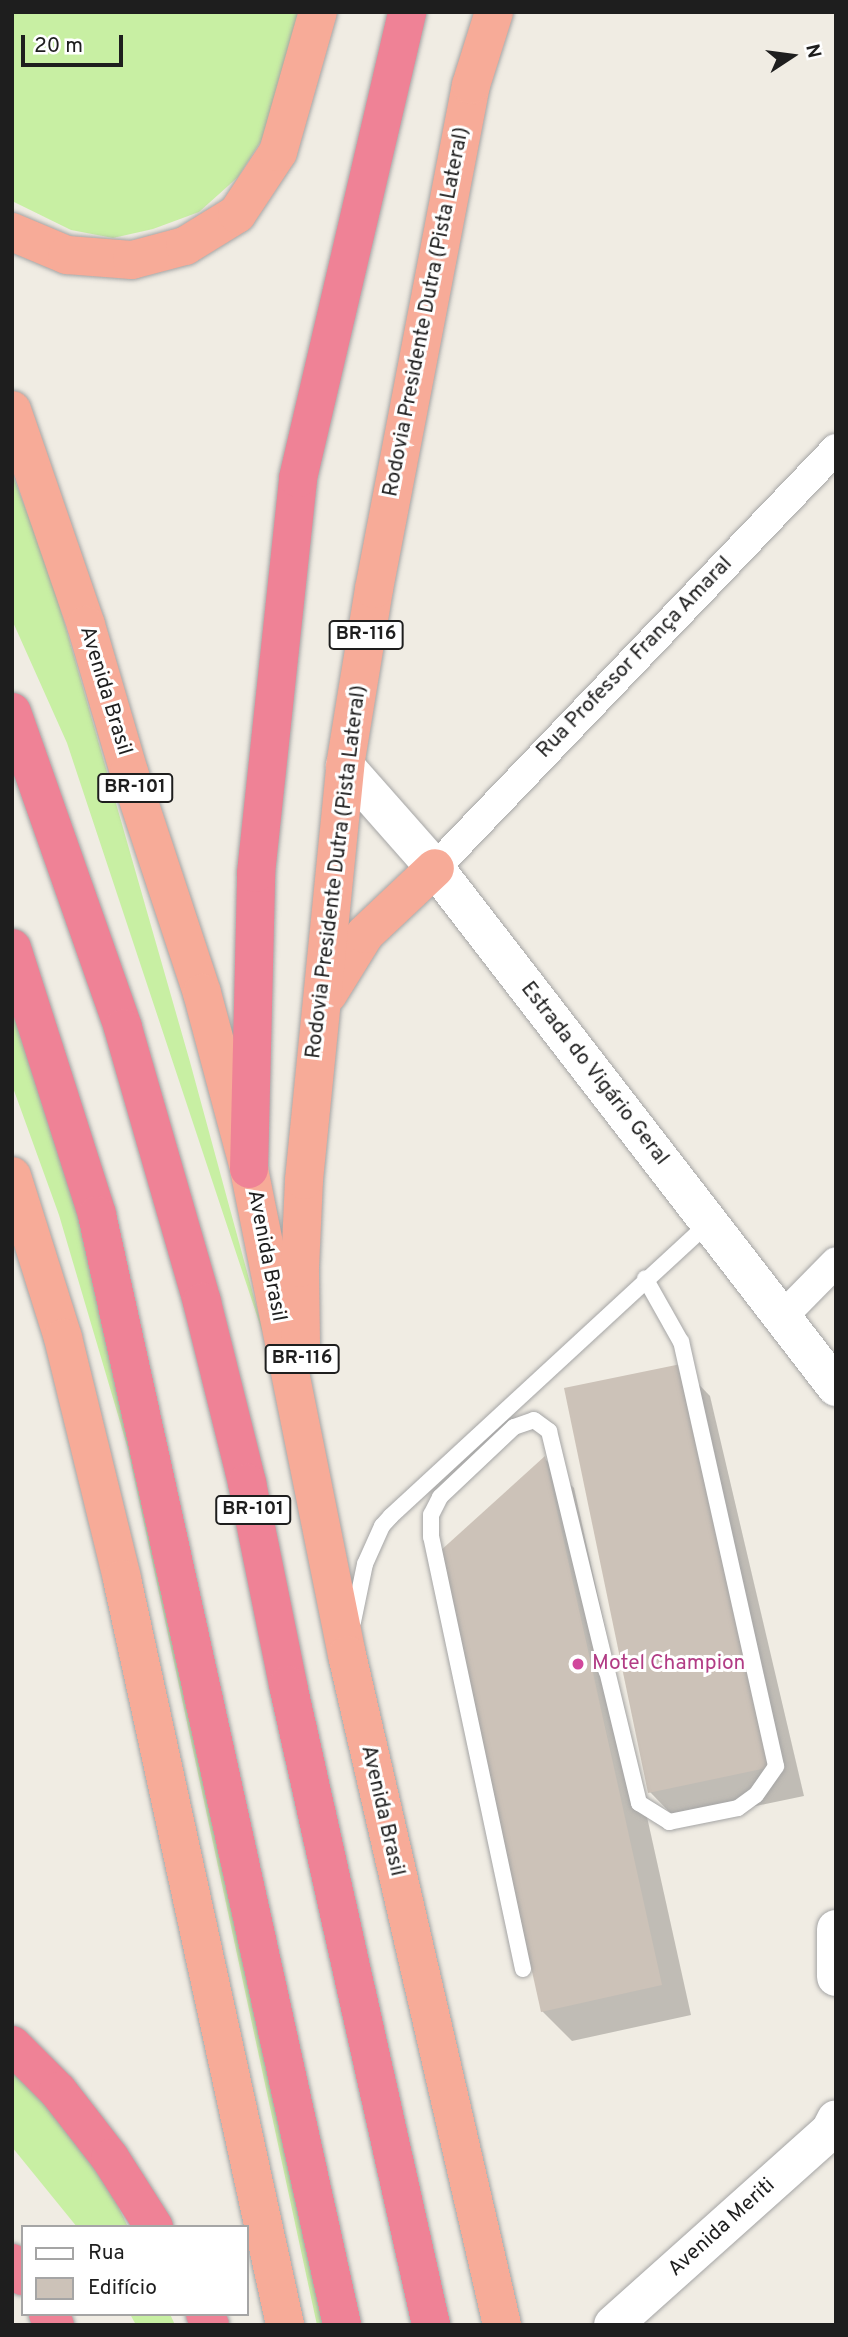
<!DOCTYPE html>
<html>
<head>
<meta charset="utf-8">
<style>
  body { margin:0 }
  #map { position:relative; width:848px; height:2337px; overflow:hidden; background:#f0ece3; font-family:Overpass,sans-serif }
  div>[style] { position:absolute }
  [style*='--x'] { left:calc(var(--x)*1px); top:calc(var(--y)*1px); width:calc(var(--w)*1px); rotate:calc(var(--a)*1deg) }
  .grass>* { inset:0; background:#c8efa3 }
  .shadow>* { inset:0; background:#0003 }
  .building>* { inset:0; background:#ccc2b8 }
  .roads { filter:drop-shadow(0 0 2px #a5a5a5) drop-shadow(0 0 2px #a5a5a5) }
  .service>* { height:16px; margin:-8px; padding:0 8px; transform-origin:8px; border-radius:8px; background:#fff }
  .minor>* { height:30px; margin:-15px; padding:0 15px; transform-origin:15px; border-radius:15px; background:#fff }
  .tertiary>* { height:38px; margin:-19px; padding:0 19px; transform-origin:19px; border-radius:19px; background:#fff }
  .trunk>* { height:38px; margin:-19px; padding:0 19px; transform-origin:19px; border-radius:19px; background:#f7ab98 }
  .motorway>* { height:38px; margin:-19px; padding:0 19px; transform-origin:19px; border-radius:19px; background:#ef8296 }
  .dots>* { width:19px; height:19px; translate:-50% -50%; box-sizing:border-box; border:4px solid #fff; border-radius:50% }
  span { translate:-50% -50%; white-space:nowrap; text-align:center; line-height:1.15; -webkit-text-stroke:6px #fff; paint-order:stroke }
  .shield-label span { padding:2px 5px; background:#fff; border:2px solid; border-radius:5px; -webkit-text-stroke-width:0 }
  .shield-label { font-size:19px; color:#1e1e1e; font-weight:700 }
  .street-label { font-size:21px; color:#1e1e1e }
  .hotel-label { font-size:21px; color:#b23c85 }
  .left { translate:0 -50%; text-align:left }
  .frame { position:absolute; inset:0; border:14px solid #1e1e1e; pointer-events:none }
  .legend { position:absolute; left:21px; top:2225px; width:228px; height:91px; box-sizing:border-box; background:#fff; border:2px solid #a5a5a5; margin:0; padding:9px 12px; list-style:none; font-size:21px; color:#1e1e1e }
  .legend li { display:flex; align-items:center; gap:14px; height:35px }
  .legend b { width:35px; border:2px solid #a5a5a5 }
  .north { position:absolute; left:757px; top:21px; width:70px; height:70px; -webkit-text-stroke:5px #fff; paint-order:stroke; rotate:77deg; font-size:19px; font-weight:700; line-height:28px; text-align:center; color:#1e1e1e }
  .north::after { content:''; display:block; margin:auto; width:24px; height:32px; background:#1e1e1e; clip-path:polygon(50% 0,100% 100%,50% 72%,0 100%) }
  .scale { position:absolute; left:21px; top:35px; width:102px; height:32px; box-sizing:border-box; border:4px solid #1e1e1e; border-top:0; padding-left:9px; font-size:21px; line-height:24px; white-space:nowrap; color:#1e1e1e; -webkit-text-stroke:5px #fff; paint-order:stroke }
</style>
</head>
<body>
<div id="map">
  <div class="grass">
    <div style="clip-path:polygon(12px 12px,301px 12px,268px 130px,238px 177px,199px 212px,153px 229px,113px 238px,71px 230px,12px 201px)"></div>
    <div style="clip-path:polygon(12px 473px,51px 576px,190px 1062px,268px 1349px,67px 743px,12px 620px)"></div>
    <div style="clip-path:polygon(12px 999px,94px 1245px,331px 2325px,317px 2325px,128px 1449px,59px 1215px,12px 1085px)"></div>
    <div style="clip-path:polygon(12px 2056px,96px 2160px,128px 2227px,77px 2227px,12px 2147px)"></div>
    <div style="clip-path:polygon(130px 2314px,170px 2314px,175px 2325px,136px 2325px)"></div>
  </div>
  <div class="shadow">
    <div style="clip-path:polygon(681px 1366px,710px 1396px,804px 1796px,679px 1822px,650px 1792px)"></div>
    <div style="clip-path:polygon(545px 1459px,574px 1488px,691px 2015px,572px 2041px,542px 2011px)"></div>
  </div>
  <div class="building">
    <div style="clip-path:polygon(681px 1364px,776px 1766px,648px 1793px,564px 1388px)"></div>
    <div style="clip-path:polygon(545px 1456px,662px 1985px,541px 2012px,439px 1552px)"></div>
  </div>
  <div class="roads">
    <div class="service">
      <div style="--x:353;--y:1622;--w:59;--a:-78.3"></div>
      <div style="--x:365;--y:1564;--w:42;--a:-65.9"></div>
      <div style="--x:382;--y:1526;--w:13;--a:-48"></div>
      <div style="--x:391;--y:1516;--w:432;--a:-42.7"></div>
      <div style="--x:523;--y:1969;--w:442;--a:-102"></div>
      <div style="--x:431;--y:1537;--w:22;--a:-90"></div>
      <div style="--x:431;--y:1515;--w:20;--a:-63"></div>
      <div style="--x:440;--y:1497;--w:102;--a:-43.4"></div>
      <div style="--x:514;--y:1427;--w:21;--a:-19"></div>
      <div style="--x:534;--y:1420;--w:19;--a:36"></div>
      <div style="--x:549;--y:1431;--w:383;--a:76.4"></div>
      <div style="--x:639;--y:1803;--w:36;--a:32"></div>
      <div style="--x:669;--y:1822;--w:70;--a:-11.5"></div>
      <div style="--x:738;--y:1808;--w:22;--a:-36"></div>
      <div style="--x:756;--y:1795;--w:35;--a:-55"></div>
      <div style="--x:776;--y:1766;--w:435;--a:-102.6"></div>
      <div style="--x:681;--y:1342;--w:73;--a:-119.4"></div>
    </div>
    <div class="minor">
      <div style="--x:435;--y:868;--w:580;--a:-46.26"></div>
      <div style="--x:781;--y:1318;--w:78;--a:-45.5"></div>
    </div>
    <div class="tertiary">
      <div style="--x:345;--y:766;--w:136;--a:48.6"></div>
      <div style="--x:435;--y:868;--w:656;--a:52.31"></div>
      <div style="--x:836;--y:1929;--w:48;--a:90"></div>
      <div style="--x:613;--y:2325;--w:291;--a:-41.8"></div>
      <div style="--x:830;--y:2131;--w:13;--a:-63"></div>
    </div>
    <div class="trunk">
      <div style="--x:12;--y:232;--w:60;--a:22.7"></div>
      <div style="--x:67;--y:255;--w:65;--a:4.4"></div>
      <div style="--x:132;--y:260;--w:55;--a:-14.8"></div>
      <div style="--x:185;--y:246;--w:61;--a:-31.6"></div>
      <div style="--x:237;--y:214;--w:74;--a:-56.5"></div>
      <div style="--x:278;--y:152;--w:146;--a:-74.1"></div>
      <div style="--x:12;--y:410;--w:227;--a:71"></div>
      <div style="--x:86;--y:625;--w:153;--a:73.7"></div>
      <div style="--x:129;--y:772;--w:233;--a:71.7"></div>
      <div style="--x:202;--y:993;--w:182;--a:75"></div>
      <div style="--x:249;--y:1169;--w:496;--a:78.6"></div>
      <div style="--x:347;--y:1655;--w:688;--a:76.97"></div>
      <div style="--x:328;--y:994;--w:70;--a:-58.3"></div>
      <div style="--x:365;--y:934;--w:96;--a:-43.3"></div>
      <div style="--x:12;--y:1176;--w:170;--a:72.5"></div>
      <div style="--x:63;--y:1338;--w:248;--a:76.2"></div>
      <div style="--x:122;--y:1579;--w:764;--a:77.67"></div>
      <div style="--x:301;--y:1344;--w:76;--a:-90.8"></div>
      <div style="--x:300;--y:1268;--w:88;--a:-87.4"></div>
      <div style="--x:304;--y:1180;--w:416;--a:-84.3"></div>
      <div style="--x:345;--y:766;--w:179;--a:-80.7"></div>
      <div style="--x:374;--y:589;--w:513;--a:-79.11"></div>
      <div style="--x:471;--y:85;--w:77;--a:-72.5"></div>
    </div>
    <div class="motorway">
      <div style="--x:12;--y:712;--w:335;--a:70.6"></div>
      <div style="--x:123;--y:1028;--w:285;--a:73.9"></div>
      <div style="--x:202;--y:1302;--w:187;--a:76"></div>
      <div style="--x:247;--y:1483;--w:206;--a:78.5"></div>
      <div style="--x:288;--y:1685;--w:656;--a:77.4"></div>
      <div style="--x:12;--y:948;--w:280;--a:72.3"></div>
      <div style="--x:97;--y:1215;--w:1137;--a:77.55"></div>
      <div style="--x:249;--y:1169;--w:296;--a:-88.6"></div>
      <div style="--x:256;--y:873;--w:397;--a:-83.9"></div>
      <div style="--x:298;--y:478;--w:479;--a:-76.8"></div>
      <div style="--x:12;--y:2045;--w:65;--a:45"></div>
      <div style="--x:58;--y:2091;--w:85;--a:52.2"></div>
      <div style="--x:110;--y:2158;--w:82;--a:57.5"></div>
      <div style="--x:12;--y:2263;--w:17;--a:50"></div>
      <div style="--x:48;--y:2314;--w:13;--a:58"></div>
      <div style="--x:205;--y:2314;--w:12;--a:66"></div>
    </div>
  </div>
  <div class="dots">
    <div style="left:578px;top:1664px;background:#d1479c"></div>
  </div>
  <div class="shield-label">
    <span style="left:366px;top:635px">BR-116</span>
    <span style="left:135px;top:788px">BR-101</span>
    <span style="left:302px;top:1359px">BR-116</span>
    <span style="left:253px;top:1510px">BR-101</span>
  </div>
  <div class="street-label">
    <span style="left:427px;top:312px;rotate:-79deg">Rodovia Presidente Dutra (Pista Lateral)</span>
    <span style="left:635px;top:658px;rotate:-46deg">Rua Professor França Amaral</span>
    <span style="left:105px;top:691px;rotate:73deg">Avenida Brasil</span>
    <span style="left:337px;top:872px;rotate:-83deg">Rodovia Presidente Dutra (Pista Lateral)</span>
    <span style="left:594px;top:1074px;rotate:52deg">Estrada do Vigário Geral</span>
    <span style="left:266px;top:1256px;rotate:79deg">Avenida Brasil</span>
    <span style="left:382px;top:1811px;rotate:77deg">Avenida Brasil</span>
    <span style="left:722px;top:2228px;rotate:-42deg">Avenida Meriti</span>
  </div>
  <div class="hotel-label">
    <span class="left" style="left:592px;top:1664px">Motel Champion</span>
  </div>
  <div class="frame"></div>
  <ul class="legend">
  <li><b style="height:9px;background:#fff"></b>Rua</li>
  <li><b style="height:19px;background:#ccc2b8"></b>Edifício</li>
  </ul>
  <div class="north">N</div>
  <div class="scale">20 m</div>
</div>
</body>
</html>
